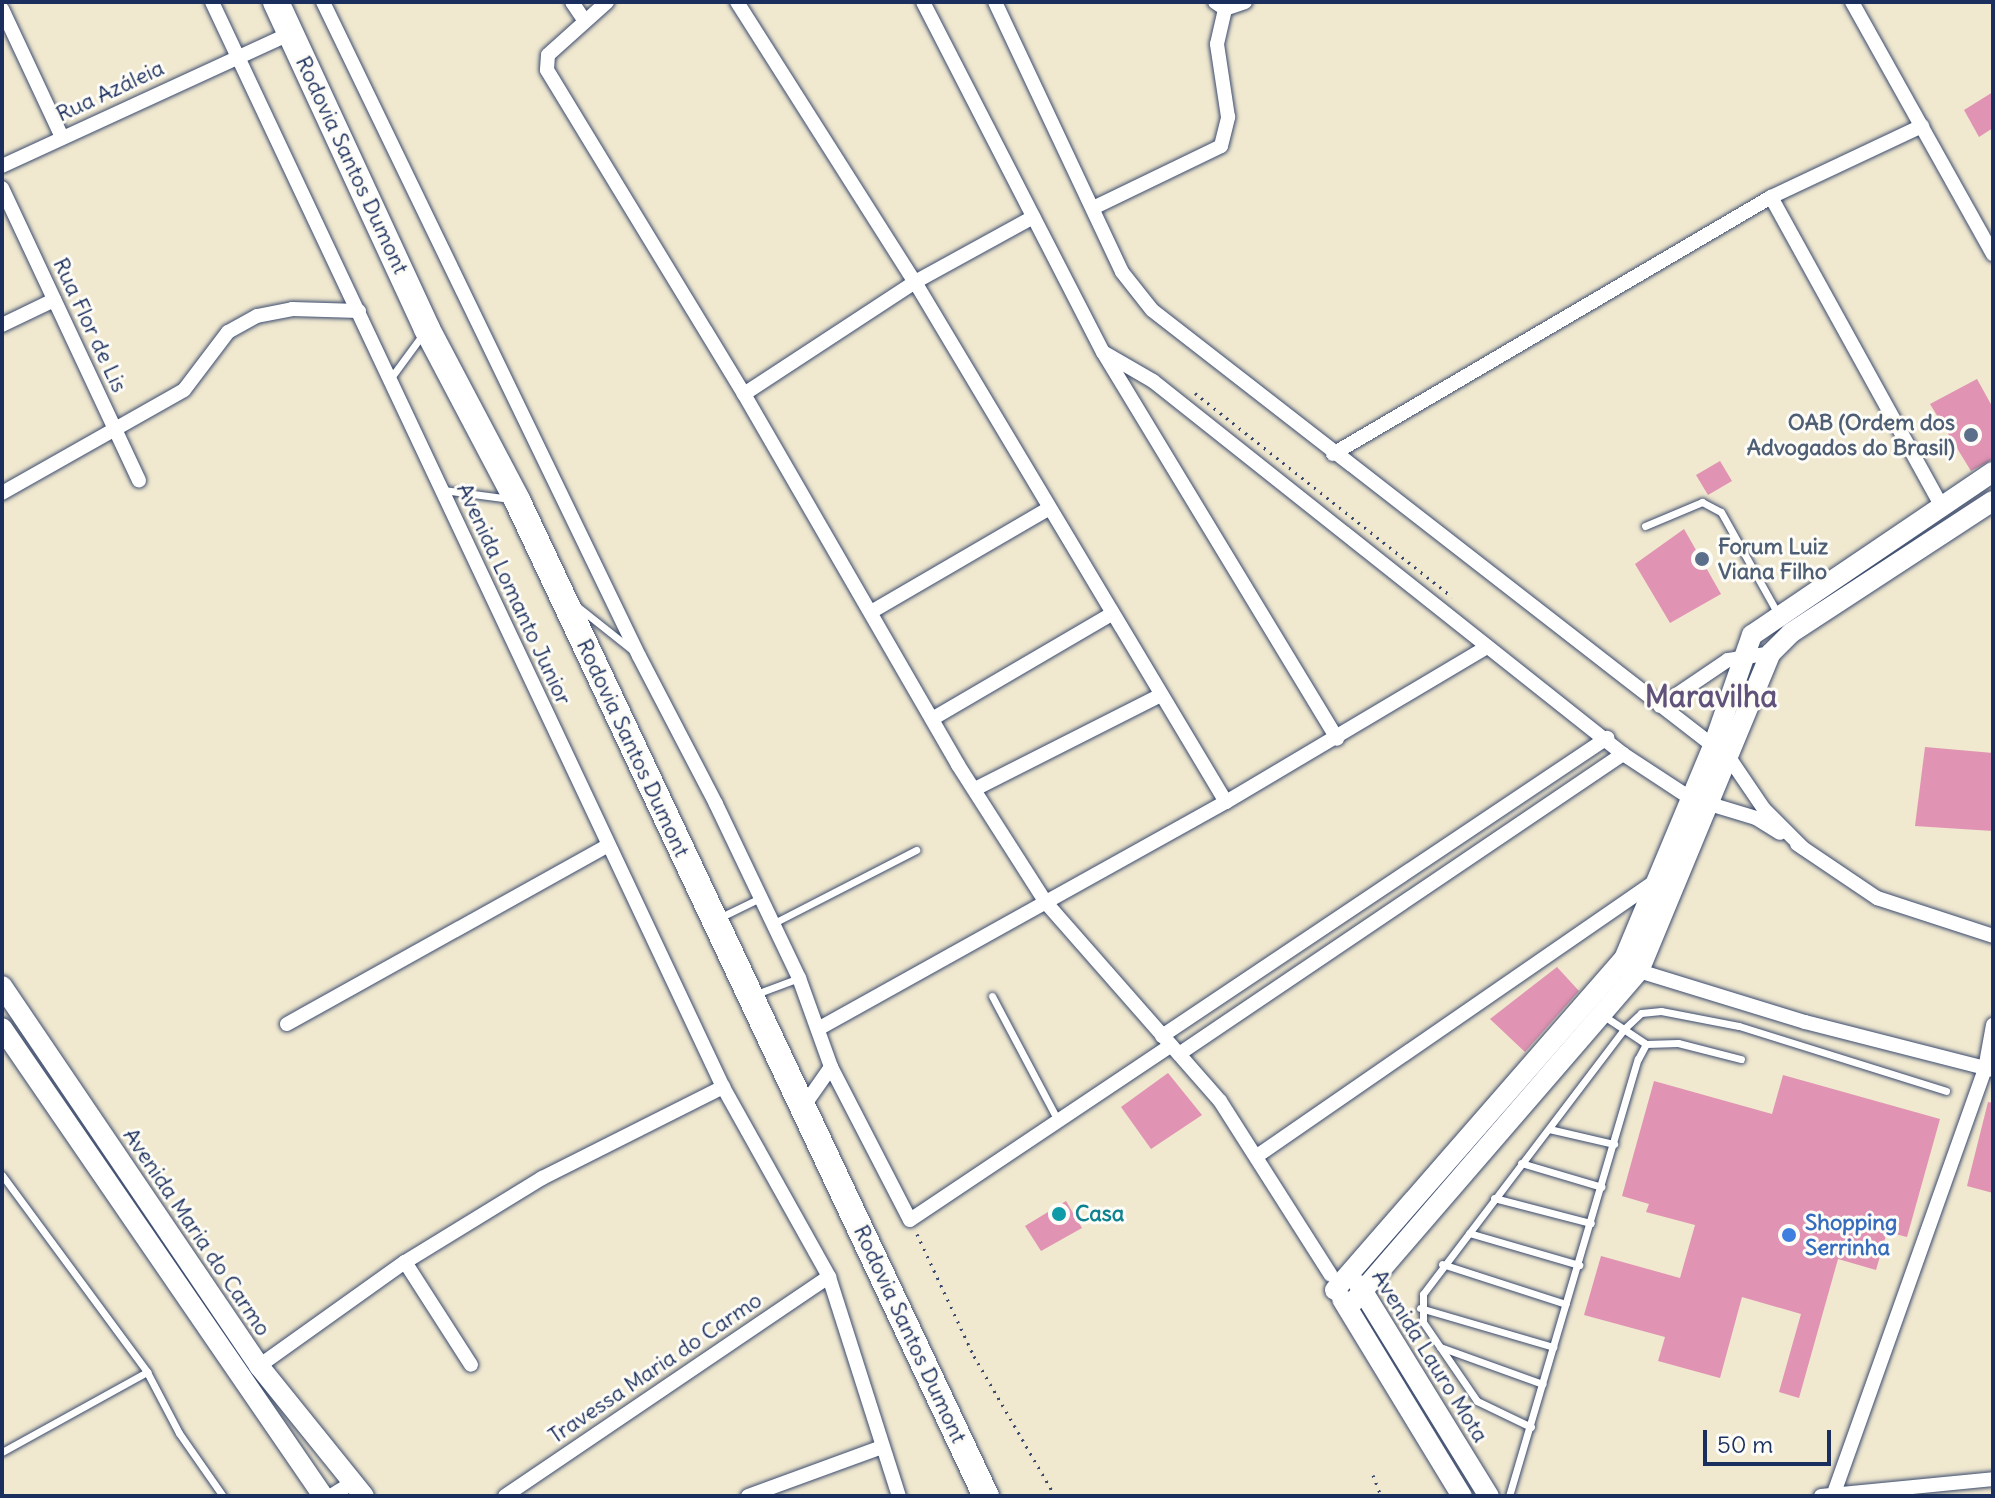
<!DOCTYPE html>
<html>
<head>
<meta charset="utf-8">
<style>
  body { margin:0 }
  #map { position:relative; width:1995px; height:1498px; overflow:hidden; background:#f0e8cf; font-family:Delius,sans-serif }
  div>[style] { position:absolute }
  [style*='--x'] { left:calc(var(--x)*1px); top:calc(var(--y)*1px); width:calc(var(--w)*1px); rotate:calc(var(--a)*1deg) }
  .building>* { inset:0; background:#e093b2 }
  .path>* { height:3px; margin-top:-1.5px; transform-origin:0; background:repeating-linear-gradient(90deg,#3b4b6f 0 2px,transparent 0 8px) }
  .roads { filter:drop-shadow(0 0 2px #3b4b6f) drop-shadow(0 0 2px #3b4b6f) }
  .lane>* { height:7px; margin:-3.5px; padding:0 3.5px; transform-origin:3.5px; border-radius:3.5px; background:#fff }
  .street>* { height:14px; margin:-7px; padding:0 7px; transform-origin:7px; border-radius:7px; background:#fff }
  .secondary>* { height:20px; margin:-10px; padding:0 10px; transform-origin:10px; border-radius:10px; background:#fff }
  .highway>* { height:26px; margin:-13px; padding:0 13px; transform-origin:13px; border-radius:13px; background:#fff }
  .dots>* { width:22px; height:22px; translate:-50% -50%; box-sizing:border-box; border:4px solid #fdfcf7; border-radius:50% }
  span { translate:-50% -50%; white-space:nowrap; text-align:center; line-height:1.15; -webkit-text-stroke:6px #fdfcf7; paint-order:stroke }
  .street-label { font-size:22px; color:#1b2f5e }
  .service-label { font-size:22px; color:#4e5e75; font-weight:700 }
  .right { translate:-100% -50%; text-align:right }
  .left { translate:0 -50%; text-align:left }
  .culture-label { font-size:22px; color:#0d838f; font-weight:700 }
  .shop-label { font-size:22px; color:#366cbe; font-weight:700 }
  .district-label { font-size:30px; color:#60527b; font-weight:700 }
  .frame { position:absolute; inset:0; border:4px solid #1b2f5e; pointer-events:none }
  .scale { position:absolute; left:1703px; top:1430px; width:128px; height:36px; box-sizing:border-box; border:4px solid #1b2f5e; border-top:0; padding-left:10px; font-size:24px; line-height:28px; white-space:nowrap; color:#1b2f5e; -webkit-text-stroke:6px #fdfcf7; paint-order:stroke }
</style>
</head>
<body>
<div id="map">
  <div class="building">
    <div style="clip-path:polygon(1993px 92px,1993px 128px,1979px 137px,1964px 110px)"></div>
    <div style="clip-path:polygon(1977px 379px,1993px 408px,1993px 459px,1971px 471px,1930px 404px)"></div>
    <div style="clip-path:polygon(1720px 461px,1732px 481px,1708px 495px,1696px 475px)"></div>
    <div style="clip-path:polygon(1684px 529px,1721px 594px,1670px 623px,1635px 564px)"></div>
    <div style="clip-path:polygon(1925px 747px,1993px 753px,1993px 831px,1915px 826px)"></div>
    <div style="clip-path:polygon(1557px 967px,1579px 991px,1525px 1052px,1490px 1019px)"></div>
    <div style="clip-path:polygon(1168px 1073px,1202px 1115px,1151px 1149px,1121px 1107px)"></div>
    <div style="clip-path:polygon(1783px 1075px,1940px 1119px,1907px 1237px,1887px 1232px,1876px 1270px,1838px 1259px,1799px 1398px,1779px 1392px,1801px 1314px,1742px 1297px,1720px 1378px,1658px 1361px,1665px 1337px,1584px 1315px,1601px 1256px,1680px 1278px,1695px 1225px,1646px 1212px,1649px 1204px,1622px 1196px,1654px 1081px,1772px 1114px)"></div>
    <div style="clip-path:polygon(1988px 1102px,1993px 1103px,1993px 1193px,1967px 1186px)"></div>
    <div style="clip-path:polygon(1066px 1201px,1082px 1228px,1041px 1251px,1025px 1226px)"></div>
  </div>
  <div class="path">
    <div style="--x:1195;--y:393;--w:328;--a:38.4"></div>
    <div style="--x:917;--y:1234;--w:135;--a:65"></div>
    <div style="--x:974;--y:1356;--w:162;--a:59.9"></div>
    <div style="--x:1373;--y:1475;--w:22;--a:69"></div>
  </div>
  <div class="roads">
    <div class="lane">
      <div style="--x:390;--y:379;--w:56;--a:-53.7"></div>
      <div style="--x:443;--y:490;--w:68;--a:7.7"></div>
      <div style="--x:1645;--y:526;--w:62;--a:-22.8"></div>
      <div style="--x:1702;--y:502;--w:21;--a:28"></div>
      <div style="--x:1721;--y:512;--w:117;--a:60.8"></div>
      <div style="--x:578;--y:607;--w:68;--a:38.4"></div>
      <div style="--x:719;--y:918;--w:46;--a:-26"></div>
      <div style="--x:774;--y:923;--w:160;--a:-27.2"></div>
      <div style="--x:756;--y:994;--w:46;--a:-20.4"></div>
      <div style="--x:992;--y:996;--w:137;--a:62.1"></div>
      <div style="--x:1646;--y:1044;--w:32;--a:-2"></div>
      <div style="--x:1678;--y:1043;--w:65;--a:14.3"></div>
      <div style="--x:1549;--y:1129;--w:67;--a:13"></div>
      <div style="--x:1521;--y:1163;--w:84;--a:16.5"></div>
      <div style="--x:2;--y:1175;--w:245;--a:53.6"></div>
      <div style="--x:1494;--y:1198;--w:100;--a:14.5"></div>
      <div style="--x:1469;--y:1233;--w:115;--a:16.2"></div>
      <div style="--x:1442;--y:1264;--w:130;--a:17.9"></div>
      <div style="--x:1420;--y:1308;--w:139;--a:16.3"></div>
      <div style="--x:1440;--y:1347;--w:109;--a:19.8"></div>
      <div style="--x:1531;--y:1427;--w:60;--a:-154.3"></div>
      <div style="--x:1477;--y:1401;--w:96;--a:-124.4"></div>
      <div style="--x:1423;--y:1322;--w:28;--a:-90"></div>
      <div style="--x:1423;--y:1294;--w:333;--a:-52.8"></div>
      <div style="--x:1624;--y:1029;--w:23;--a:-43"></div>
      <div style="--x:1641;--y:1013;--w:20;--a:-6"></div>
      <div style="--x:1661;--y:1011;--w:79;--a:10.9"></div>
      <div style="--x:1739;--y:1026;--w:217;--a:17.4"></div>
      <div style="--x:2;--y:1452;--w:166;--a:-28.9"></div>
      <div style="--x:147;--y:1372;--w:69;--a:62.3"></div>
      <div style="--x:179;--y:1433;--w:77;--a:55.1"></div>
      <div style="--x:1509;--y:1496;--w:456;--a:-73.6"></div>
      <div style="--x:1638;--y:1059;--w:17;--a:-62"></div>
      <div style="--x:1646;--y:1044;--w:50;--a:-146.3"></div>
    </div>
    <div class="street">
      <div style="--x:212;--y:2;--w:1199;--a:64.78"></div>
      <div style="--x:723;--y:1087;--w:218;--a:60.8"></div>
      <div style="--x:829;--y:1277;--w:230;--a:72.3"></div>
      <div style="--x:323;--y:2;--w:726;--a:64.21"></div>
      <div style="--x:639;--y:656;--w:167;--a:62.5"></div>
      <div style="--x:716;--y:804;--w:193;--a:64.5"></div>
      <div style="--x:799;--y:978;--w:95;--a:70.2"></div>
      <div style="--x:831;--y:1067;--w:172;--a:62.7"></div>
      <div style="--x:910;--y:1220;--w:314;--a:-33.8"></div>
      <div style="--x:572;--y:2;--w:23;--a:56"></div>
      <div style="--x:607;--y:2;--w:79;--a:138.1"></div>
      <div style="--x:548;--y:55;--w:15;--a:94"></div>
      <div style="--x:547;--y:70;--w:379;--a:58.7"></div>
      <div style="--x:744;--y:394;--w:428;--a:60"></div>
      <div style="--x:958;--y:765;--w:165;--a:57.4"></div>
      <div style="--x:1047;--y:904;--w:262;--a:48.7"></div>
      <div style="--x:1220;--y:1101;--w:206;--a:57.5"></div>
      <div style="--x:737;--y:2;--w:332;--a:57.6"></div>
      <div style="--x:915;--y:282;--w:606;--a:59.12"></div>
      <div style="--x:923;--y:2;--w:394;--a:62.8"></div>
      <div style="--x:1103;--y:352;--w:452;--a:58.8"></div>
      <div style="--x:995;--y:2;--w:298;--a:64.8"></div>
      <div style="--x:1122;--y:272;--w:48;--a:51.7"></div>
      <div style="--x:1152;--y:310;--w:732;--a:37.84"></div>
      <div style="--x:1730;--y:759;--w:60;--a:55.8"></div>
      <div style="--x:1764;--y:809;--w:55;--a:45"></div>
      <div style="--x:1215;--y:2;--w:12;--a:35"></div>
      <div style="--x:1225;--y:9;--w:21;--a:-19"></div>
      <div style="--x:1852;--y:2;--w:289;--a:60.8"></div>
      <div style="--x:2;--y:9;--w:141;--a:64.9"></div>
      <div style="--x:2;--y:166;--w:318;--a:-24.7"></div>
      <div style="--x:2;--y:188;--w:323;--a:64.9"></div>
      <div style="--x:1771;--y:197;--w:354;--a:61.1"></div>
      <div style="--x:1093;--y:208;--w:142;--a:-25.8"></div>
      <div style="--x:1221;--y:146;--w:30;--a:-76"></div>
      <div style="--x:1228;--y:117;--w:74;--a:-98.6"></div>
      <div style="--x:1217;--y:44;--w:36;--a:-77"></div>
      <div style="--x:2;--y:325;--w:58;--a:-25.7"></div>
      <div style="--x:1103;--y:352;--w:58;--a:30.1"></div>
      <div style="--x:1153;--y:381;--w:600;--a:38.44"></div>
      <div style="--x:1623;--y:754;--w:80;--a:33.3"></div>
      <div style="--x:1690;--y:798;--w:69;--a:16.9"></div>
      <div style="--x:1756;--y:818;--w:28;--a:32"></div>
      <div style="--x:744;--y:394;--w:204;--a:-33.2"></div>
      <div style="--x:915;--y:282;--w:135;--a:-28.8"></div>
      <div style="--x:1333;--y:454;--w:508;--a:-30.4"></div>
      <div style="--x:1771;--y:197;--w:167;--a:-25.2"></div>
      <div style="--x:2;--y:493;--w:209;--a:-29.5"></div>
      <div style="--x:184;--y:390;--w:73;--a:-52.8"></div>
      <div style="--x:228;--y:332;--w:33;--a:-29"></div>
      <div style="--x:257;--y:316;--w:36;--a:-11"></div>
      <div style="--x:292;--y:309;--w:67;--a:1.7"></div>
      <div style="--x:871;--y:612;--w:205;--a:-30.2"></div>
      <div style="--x:1660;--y:706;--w:82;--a:-34.1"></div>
      <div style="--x:1728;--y:660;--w:44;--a:-9.2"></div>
      <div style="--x:932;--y:719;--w:206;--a:-30.3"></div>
      <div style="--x:975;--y:789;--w:206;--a:-26.8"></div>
      <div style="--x:1797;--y:844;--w:97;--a:34"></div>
      <div style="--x:1877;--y:898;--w:122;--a:18.1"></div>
      <div style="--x:1639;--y:971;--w:174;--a:17.1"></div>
      <div style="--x:1805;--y:1022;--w:194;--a:14.3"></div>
      <div style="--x:287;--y:1024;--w:366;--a:-29.1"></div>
      <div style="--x:818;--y:1029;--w:467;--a:-29.1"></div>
      <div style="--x:1226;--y:802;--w:304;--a:-30.7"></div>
      <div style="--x:1162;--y:1036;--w:536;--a:-33.81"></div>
      <div style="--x:1179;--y:1054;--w:536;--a:-34.05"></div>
      <div style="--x:803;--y:1107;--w:49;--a:-55"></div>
      <div style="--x:1257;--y:1156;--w:485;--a:-34.6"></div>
      <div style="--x:405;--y:1262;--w:122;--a:57.3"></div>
      <div style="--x:259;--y:1366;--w:179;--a:-35.5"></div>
      <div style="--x:405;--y:1262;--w:161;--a:-31.5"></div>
      <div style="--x:542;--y:1178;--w:203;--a:-26.7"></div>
      <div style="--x:1834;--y:1493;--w:450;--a:-70.4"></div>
      <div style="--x:1985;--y:1069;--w:45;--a:-79.7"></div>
      <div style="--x:331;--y:1496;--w:26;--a:-32"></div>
      <div style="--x:505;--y:1496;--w:391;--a:-34.1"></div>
      <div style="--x:748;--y:1496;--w:143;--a:-20.1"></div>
      <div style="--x:1821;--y:1496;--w:173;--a:-5.6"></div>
    </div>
    <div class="secondary">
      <div style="--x:2;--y:986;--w:459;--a:55.9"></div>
      <div style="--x:259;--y:1366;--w:167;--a:51.1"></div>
      <div style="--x:2;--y:1028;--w:568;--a:55.55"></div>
      <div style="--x:1359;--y:1285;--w:248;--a:58.4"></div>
      <div style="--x:1335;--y:1290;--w:439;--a:-48.9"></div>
      <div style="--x:1624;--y:959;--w:228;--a:-67.3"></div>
      <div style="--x:1712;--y:749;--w:121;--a:-70.7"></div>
      <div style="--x:1752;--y:635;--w:291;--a:-34.1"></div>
      <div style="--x:1342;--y:1299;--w:231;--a:58.7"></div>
      <div style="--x:1348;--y:1308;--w:445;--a:-49.2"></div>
      <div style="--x:1639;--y:971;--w:344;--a:-67.5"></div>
      <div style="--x:1771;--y:653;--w:28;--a:-45"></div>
      <div style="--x:1791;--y:633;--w:241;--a:-33.2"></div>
    </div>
    <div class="highway">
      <div style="--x:276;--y:2;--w:360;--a:65.2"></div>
      <div style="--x:427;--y:329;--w:193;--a:62.2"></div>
      <div style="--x:517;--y:500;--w:1101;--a:64.79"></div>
    </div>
  </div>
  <div class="dots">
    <div style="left:1971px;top:435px;background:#5c6f8a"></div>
    <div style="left:1702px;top:559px;background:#5c6f8a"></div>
    <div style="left:1059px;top:1214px;background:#0f9aa8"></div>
    <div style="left:1789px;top:1235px;background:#3f7fe0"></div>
  </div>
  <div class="street-label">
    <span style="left:110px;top:91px;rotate:-25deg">Rua Azáleia</span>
    <span style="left:352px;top:165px;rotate:65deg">Rodovia Santos Dumont</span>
    <span style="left:90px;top:325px;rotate:65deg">Rua Flor de Lis</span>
    <span style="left:514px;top:594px;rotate:65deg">Avenida Lomanto Junior</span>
    <span style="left:633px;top:748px;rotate:65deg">Rodovia Santos Dumont</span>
    <span style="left:197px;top:1232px;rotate:56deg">Avenida Maria do Carmo</span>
    <span style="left:910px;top:1334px;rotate:65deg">Rodovia Santos Dumont</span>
    <span style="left:1430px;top:1356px;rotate:58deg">Avenida Lauro Mota</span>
    <span style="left:655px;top:1368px;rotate:-34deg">Travessa Maria do Carmo</span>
  </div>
  <div class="service-label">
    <span class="right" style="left:1955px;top:435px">OAB (Ordem dos<br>Advogados do Brasil)</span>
    <span class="left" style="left:1718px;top:559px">Forum Luiz<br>Viana Filho</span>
  </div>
  <div class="culture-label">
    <span class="left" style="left:1075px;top:1214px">Casa</span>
  </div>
  <div class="shop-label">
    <span class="left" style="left:1805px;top:1235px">Shopping<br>Serrinha</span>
  </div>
  <div class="district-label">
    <span style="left:1711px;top:696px">Maravilha</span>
  </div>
  <div class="frame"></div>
  <div class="scale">50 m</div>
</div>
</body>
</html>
